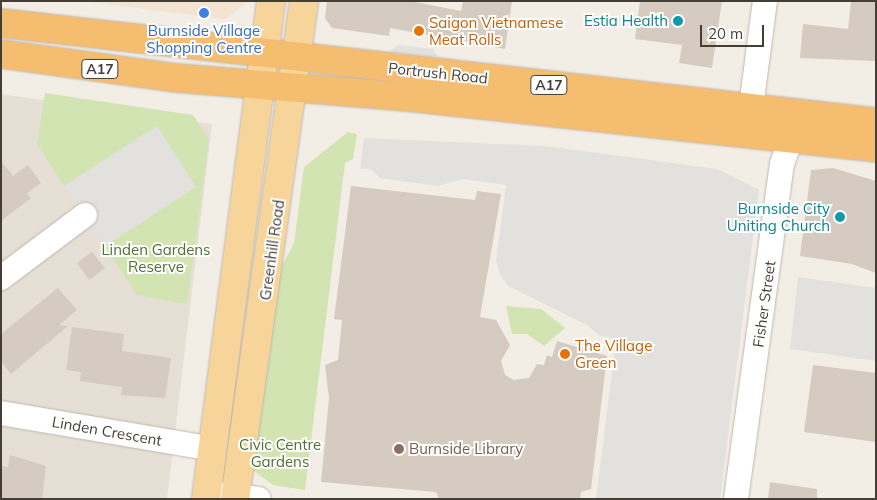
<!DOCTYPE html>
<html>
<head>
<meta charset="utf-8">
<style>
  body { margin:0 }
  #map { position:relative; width:877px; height:500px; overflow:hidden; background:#f2eee6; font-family:Mulish,sans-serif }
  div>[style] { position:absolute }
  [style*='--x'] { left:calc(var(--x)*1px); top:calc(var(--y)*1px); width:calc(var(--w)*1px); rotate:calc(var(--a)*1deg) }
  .residential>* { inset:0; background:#e5dfd5 }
  .commercial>* { inset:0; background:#f3e3d3 }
  .green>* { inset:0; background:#d1e4b2 }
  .parking>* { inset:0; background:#e3e1de }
  .building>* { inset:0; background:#d6cbc0 }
  .roads { filter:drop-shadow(0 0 1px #c0b7ad) drop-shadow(0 0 1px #c0b7ad) }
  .minor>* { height:24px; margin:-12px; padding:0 12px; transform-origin:12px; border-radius:12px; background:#fff }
  .major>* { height:28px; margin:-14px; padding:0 14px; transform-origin:14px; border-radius:14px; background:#f7d59a }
  .highway>* { height:28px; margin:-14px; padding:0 14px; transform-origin:14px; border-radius:14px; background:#f4bd70 }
  .dots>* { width:14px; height:14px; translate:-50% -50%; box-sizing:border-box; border:2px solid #fff; border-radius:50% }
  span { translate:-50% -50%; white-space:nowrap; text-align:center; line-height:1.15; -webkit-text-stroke:4px #fff; paint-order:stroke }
  .shield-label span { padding:1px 4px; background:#fff; border:1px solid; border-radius:4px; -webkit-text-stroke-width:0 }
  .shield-label { font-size:14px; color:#443e36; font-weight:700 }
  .culture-label { font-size:15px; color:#0d838f }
  .right { translate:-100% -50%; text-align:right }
  .food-label { font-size:15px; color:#c56008 }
  .left { translate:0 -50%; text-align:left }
  .shop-label { font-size:15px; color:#366cbe }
  .street-label { font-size:15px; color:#443e36 }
  .park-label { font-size:15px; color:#4d722e }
  .education-label { font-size:15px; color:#785e54 }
  .frame { position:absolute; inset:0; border:2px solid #443e36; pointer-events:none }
  .scale { position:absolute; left:700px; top:25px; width:64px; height:22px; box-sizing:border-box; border:2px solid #443e36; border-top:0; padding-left:6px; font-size:15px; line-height:18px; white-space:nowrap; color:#443e36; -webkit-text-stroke:4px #fff; paint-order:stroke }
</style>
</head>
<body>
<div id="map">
  <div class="residential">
    <div style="clip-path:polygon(1px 94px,212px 124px,167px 499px,1px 499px)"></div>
  </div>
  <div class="commercial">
    <div style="clip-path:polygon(79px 1px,249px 1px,226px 19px)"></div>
  </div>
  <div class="green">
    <div style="clip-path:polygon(45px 93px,193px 115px,209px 139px,187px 304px,137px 295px,105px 246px,195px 187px,157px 126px,64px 186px,37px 144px)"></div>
    <div style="clip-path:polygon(348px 132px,357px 134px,353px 159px,345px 163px,305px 490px,273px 485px,253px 470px,249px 456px,281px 268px,294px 243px,304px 167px)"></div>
    <div style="clip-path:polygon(506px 306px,541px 309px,565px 328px,544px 346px,527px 334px,512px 334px)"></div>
  </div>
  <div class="parking">
    <div style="clip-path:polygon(398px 45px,433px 49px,438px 57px,389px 52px)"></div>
    <div style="clip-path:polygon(157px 126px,196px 187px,105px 246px,64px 186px)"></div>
    <div style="clip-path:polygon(364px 138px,546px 146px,717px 169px,759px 190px,720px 499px,596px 499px,616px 339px,600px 336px,587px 325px,508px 286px,500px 274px,496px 260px,506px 185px,462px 179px,438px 186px,380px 178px,370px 169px,360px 169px)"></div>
    <div style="clip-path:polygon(798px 277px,876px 288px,876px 361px,790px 349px)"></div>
  </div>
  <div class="building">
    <div style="clip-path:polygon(327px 1px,410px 1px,461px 11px,463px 1px,512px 1px,505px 49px,390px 28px,389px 36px,332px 28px,325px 18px)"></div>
    <div style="clip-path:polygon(640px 1px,722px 1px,712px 68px,679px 63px,682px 45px,635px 39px)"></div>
    <div style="clip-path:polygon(851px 1px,875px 1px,876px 61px,800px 58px,803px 24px,848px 29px)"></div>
    <div style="clip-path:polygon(1px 161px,13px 176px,28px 165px,41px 183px,27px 193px,31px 198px,1px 221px)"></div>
    <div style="clip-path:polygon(833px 168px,876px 181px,876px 273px,852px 264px,800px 256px,811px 170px)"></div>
    <div style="clip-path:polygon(351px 186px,475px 200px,477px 191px,501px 194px,480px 317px,496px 320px,510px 345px,501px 361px,505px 375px,514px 380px,529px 378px,537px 364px,544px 365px,547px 355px,552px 357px,557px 341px,607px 356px,591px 489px,581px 492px,580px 499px,439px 499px,436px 492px,321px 482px,329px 398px,325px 365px,338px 360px,342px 320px,334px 319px)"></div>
    <div style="clip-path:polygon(92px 252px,105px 268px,89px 280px,77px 263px)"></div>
    <div style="clip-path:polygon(58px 288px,77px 310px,59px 325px,68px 326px,11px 374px,1px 361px,1px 334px)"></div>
    <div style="clip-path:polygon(72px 327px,124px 334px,122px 351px,171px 358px,165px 398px,121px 395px,122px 387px,80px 381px,81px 372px,66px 370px)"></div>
    <div style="clip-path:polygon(813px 365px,876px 373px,876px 442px,804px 432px)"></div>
    <div style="clip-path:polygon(10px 455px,46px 466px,42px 499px,1px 499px,1px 466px,8px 467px)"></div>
    <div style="clip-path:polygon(770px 482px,817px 489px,817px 499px,768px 499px)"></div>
  </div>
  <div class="roads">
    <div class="minor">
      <div style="--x:751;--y:107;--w:107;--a:-82.5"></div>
      <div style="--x:1;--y:278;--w:105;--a:-36.9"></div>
      <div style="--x:1;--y:413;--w:215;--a:9.6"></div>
      <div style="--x:207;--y:493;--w:52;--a:6.6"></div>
      <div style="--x:736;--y:499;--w:338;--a:-82.2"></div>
      <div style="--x:782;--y:164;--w:44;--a:-69.9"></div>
    </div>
    <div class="major">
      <div style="--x:206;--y:499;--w:502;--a:-82.56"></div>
      <div style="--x:235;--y:499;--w:503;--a:-82.11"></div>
    </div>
    <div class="highway">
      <div style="--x:1;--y:23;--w:881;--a:6.46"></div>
      <div style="--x:1;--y:54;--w:178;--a:7.8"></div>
      <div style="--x:177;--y:78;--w:232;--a:4.7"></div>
      <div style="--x:408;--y:97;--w:471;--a:6.2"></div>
    </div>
  </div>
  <div class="dots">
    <div style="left:204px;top:13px;background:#3f7fe0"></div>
    <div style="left:678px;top:21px;background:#0f9aa8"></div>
    <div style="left:419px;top:31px;background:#e8710a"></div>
    <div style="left:840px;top:217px;background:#0f9aa8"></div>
    <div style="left:565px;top:354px;background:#e8710a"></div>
    <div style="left:399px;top:449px;background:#8d6e63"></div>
  </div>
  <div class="shield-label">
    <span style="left:100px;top:69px">A17</span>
    <span style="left:549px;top:85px">A17</span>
  </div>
  <div class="culture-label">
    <span class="right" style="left:668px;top:21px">Estia Health</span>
    <span class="right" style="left:830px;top:217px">Burnside City<br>Uniting Church</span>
  </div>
  <div class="food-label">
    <span class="left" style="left:429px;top:31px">Saigon Vietnamese<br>Meat Rolls</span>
    <span class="left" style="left:575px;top:354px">The Village<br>Green</span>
  </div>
  <div class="shop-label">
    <span style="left:204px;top:39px">Burnside Village<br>Shopping Centre</span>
  </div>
  <div class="street-label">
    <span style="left:438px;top:73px;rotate:6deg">Portrush Road</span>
    <span style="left:272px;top:250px;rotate:-82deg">Greenhill Road</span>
    <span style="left:764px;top:304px;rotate:-82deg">Fisher Street</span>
    <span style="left:107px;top:431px;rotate:10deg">Linden Crescent</span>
  </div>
  <div class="park-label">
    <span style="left:156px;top:258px">Linden Gardens<br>Reserve</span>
    <span style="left:280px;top:453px">Civic Centre<br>Gardens</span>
  </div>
  <div class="education-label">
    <span class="left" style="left:409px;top:449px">Burnside Library</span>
  </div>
  <div class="frame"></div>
  <div class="scale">20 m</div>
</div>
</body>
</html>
